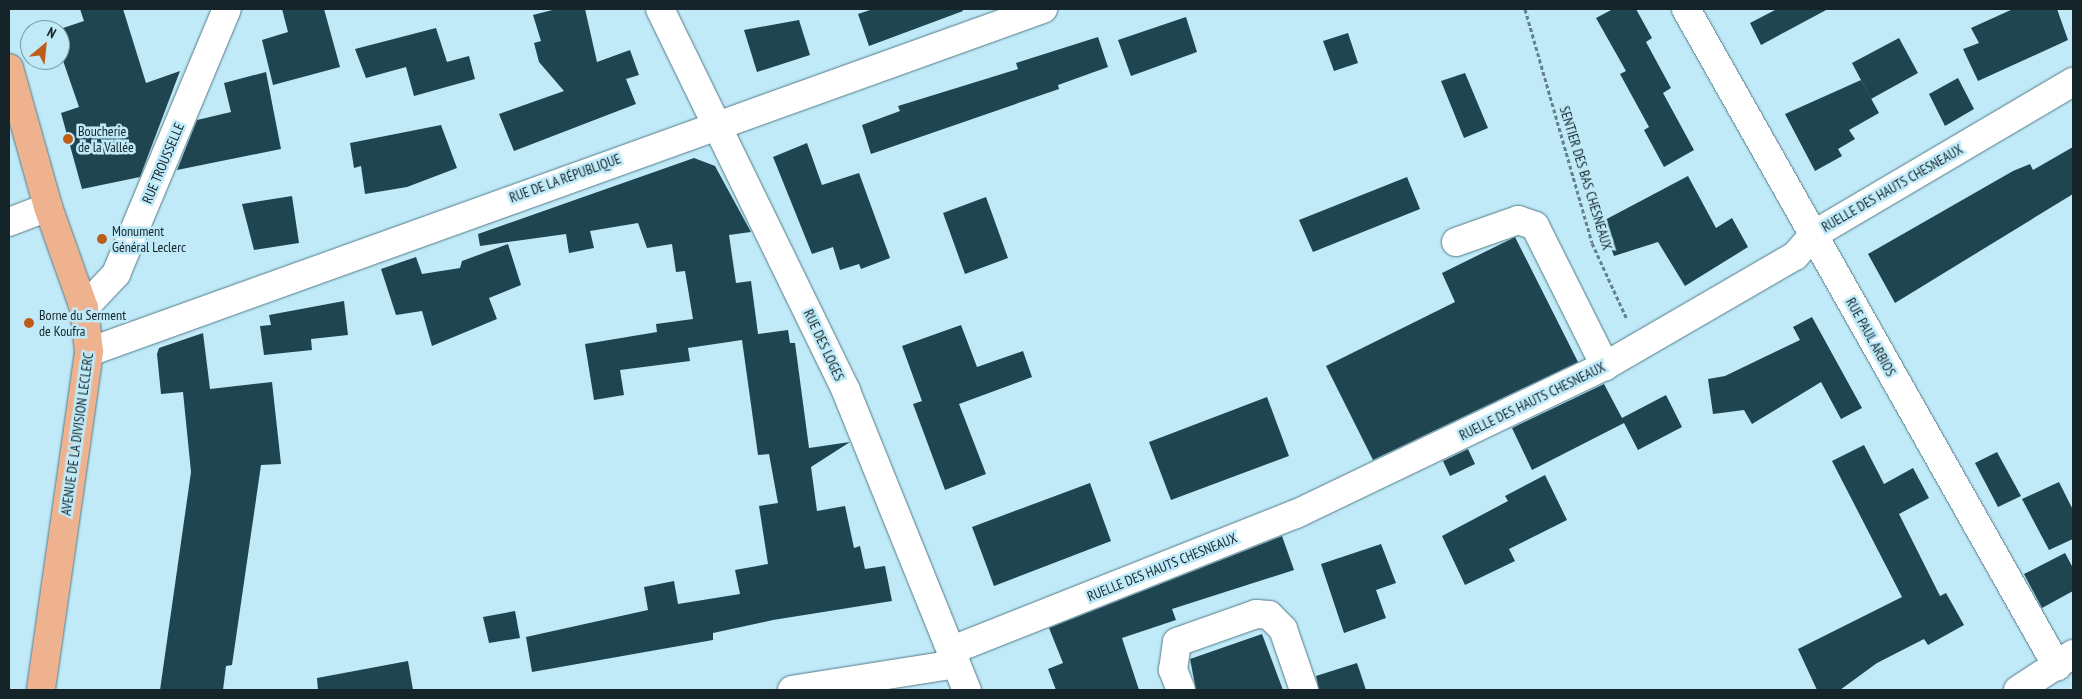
<!DOCTYPE html>
<html>
<head>
<meta charset="utf-8">
<style>
  body { margin:0 }
  #map { position:relative; width:2082px; height:699px; overflow:hidden; background:#c0eaf8; font-family:"PT Sans Narrow",sans-serif }
  div>[style] { position:absolute }
  [style*='--x'] { left:calc(var(--x)*1px); top:calc(var(--y)*1px); width:calc(var(--w)*1px); rotate:calc(var(--a)*1deg) }
  .building>* { inset:0; background:#1f4551 }
  .path>* { height:3px; margin-top:-1.5px; transform-origin:0; background:repeating-linear-gradient(90deg,#65818a 0 4px,transparent 0 6.5px) }
  .roads { filter:drop-shadow(0 0 1px #537a87) drop-shadow(0 0 1px #537a87) }
  .minor>* { height:28px; margin:-14px; padding:0 14px; transform-origin:14px; border-radius:14px; background:#fff }
  .major>* { height:28px; margin:-14px; padding:0 14px; transform-origin:14px; border-radius:14px; background:#eeb38e }
  .dots>* { width:14px; height:14px; translate:-50% -50%; box-sizing:border-box; border:2px solid #c0eaf8; border-radius:50% }
  span { translate:-50% -50%; white-space:nowrap; text-align:center; line-height:1.15; -webkit-text-stroke:5px #c0eaf8; paint-order:stroke }
  .poi-label { font-size:14px; color:#142429 }
  .left { translate:0 -50%; text-align:left }
  .street-label { font-size:14px; color:#142429 }
  .frame { position:absolute; inset:0; border:10px solid #142429; pointer-events:none }
  .north { position:absolute; left:20px; top:20px; width:50px; height:50px; box-sizing:border-box; background:#c0eaf8; border:1px solid #7b9ba5; border-radius:50%; rotate:28deg; font-size:14px; font-weight:700; line-height:20px; text-align:center; color:#142429 }
  .north::after { content:''; display:block; margin:auto; width:18px; height:22px; background:#bd5d17; clip-path:polygon(50% 0,100% 100%,50% 72%,0 100%) }
</style>
</head>
<body>
<div id="map">
  <div class="building">
    <div style="clip-path:polygon(80px 9px,123px 9px,146px 83px,180px 71px,140px 177px,82px 189px,61px 113px,79px 107px,60px 52px,60px 29px,84px 21px)"></div>
    <div style="clip-path:polygon(282px 9px,324px 9px,340px 67px,273px 85px,262px 40px,288px 32px)"></div>
    <div style="clip-path:polygon(556px 9px,585px 9px,597px 62px,630px 50px,639px 75px,626px 79px,636px 104px,514px 151px,499px 114px,564px 91px,539px 62px,534px 43px,541px 41px,533px 15px)"></div>
    <div style="clip-path:polygon(873px 9px,962px 9px,963px 11px,869px 46px,858px 14px)"></div>
    <div style="clip-path:polygon(1613px 9px,1636px 9px,1652px 38px,1646px 42px,1671px 88px,1663px 93px,1694px 150px,1664px 167px,1644px 130px,1649px 127px,1620px 74px,1626px 71px,1596px 18px)"></div>
    <div style="clip-path:polygon(1777px 9px,1828px 9px,1761px 45px,1750px 23px)"></div>
    <div style="clip-path:polygon(2013px 9px,2057px 9px,2068px 40px,1978px 81px,1963px 49px,1979px 43px,1971px 28px)"></div>
    <div style="clip-path:polygon(1186px 17px,1197px 52px,1131px 76px,1118px 40px)"></div>
    <div style="clip-path:polygon(799px 20px,810px 55px,757px 72px,744px 30px)"></div>
    <div style="clip-path:polygon(436px 28px,447px 62px,469px 56px,475px 79px,414px 96px,406px 67px,366px 78px,355px 49px)"></div>
    <div style="clip-path:polygon(1348px 33px,1358px 63px,1334px 71px,1323px 41px)"></div>
    <div style="clip-path:polygon(1098px 37px,1108px 67px,1058px 85px,1059px 89px,871px 154px,862px 125px,900px 111px,898px 106px,1018px 69px,1016px 63px)"></div>
    <div style="clip-path:polygon(1899px 38px,1918px 73px,1871px 99px,1852px 63px)"></div>
    <div style="clip-path:polygon(266px 72px,281px 149px,177px 170px,197px 120px,231px 112px,224px 83px)"></div>
    <div style="clip-path:polygon(1465px 73px,1488px 128px,1464px 138px,1441px 81px)"></div>
    <div style="clip-path:polygon(1958px 78px,1974px 109px,1945px 126px,1929px 94px)"></div>
    <div style="clip-path:polygon(1861px 80px,1879px 113px,1849px 130px,1855px 139px,1838px 149px,1842px 156px,1815px 171px,1785px 114px)"></div>
    <div style="clip-path:polygon(441px 125px,457px 168px,407px 187px,365px 194px,361px 166px,354px 168px,350px 143px)"></div>
    <div style="clip-path:polygon(807px 143px,822px 185px,859px 173px,890px 258px,861px 269px,859px 264px,840px 270px,833px 247px,812px 254px,773px 157px)"></div>
    <div style="clip-path:polygon(2073px 147px,2073px 194px,1895px 303px,1868px 254px,2013px 171px,2030px 164px,2033px 170px)"></div>
    <div style="clip-path:polygon(694px 158px,715px 166px,751px 232px,729px 235px,736px 283px,751px 281px,758px 334px,788px 330px,790px 343px,795px 343px,809px 448px,850px 442px,811px 467px,817px 511px,845px 506px,854px 548px,860px 546px,865px 569px,885px 566px,892px 601px,773px 620px,713px 633px,713px 640px,532px 672px,526px 637px,648px 610px,644px 587px,674px 581px,678px 604px,740px 594px,735px 570px,768px 564px,759px 506px,778px 503px,769px 454px,758px 455px,742px 340px,688px 348px,690px 361px,620px 370px,624px 395px,594px 400px,585px 344px,657px 332px,656px 324px,693px 319px,685px 271px,676px 272px,672px 244px,647px 248px,638px 223px,590px 231px,594px 248px,569px 253px,566px 234px,480px 246px,478px 234px)"></div>
    <div style="clip-path:polygon(1688px 176px,1716px 228px,1732px 218px,1748px 247px,1685px 286px,1658px 242px,1614px 256px,1601px 222px)"></div>
    <div style="clip-path:polygon(1407px 177px,1420px 209px,1313px 252px,1299px 220px)"></div>
    <div style="clip-path:polygon(292px 196px,299px 243px,254px 250px,242px 204px)"></div>
    <div style="clip-path:polygon(986px 197px,1008px 258px,965px 274px,943px 213px)"></div>
    <div style="clip-path:polygon(1515px 237px,1578px 362px,1373px 460px,1326px 366px,1455px 302px,1442px 273px)"></div>
    <div style="clip-path:polygon(508px 244px,521px 285px,489px 298px,497px 319px,432px 346px,422px 311px,396px 315px,381px 269px,416px 257px,422px 274px,460px 268px,462px 261px)"></div>
    <div style="clip-path:polygon(344px 301px,348px 335px,311px 339px,312px 350px,264px 355px,260px 326px,271px 325px,269px 315px)"></div>
    <div style="clip-path:polygon(1812px 317px,1862px 408px,1841px 419px,1821px 382px,1752px 424px,1744px 410px,1713px 414px,1708px 379px,1725px 376px,1800px 340px,1793px 327px)"></div>
    <div style="clip-path:polygon(961px 325px,977px 367px,1023px 351px,1032px 377px,959px 404px,986px 474px,945px 490px,913px 404px,922px 401px,902px 346px)"></div>
    <div style="clip-path:polygon(203px 333px,210px 389px,272px 382px,281px 464px,261px 465px,232px 665px,226px 666px,223px 690px,160px 690px,191px 472px,183px 392px,161px 394px,157px 354px,159px 348px)"></div>
    <div style="clip-path:polygon(1604px 384px,1622px 418px,1666px 395px,1682px 427px,1638px 450px,1624px 423px,1532px 470px,1512px 428px)"></div>
    <div style="clip-path:polygon(1267px 397px,1289px 456px,1171px 500px,1149px 442px)"></div>
    <div style="clip-path:polygon(1864px 445px,1884px 484px,1913px 468px,1929px 498px,1899px 514px,1940px 596px,1946px 593px,1964px 625px,1928px 645px,1924px 639px,1877px 663px,1840px 690px,1817px 690px,1798px 649px,1902px 597px,1832px 461px)"></div>
    <div style="clip-path:polygon(1468px 449px,1475px 464px,1450px 476px,1443px 461px)"></div>
    <div style="clip-path:polygon(1997px 452px,2021px 496px,1998px 507px,1975px 463px)"></div>
    <div style="clip-path:polygon(1545px 475px,1567px 520px,1509px 549px,1515px 561px,1465px 585px,1442px 536px,1508px 501px,1505px 496px)"></div>
    <div style="clip-path:polygon(2059px 482px,2073px 510px,2073px 539px,2049px 550px,2022px 499px)"></div>
    <div style="clip-path:polygon(1090px 483px,1111px 541px,994px 586px,972px 527px)"></div>
    <div style="clip-path:polygon(1282px 536px,1294px 570px,1172px 609px,1176px 620px,1122px 638px,1139px 690px,1056px 690px,1048px 669px,1063px 663px,1049px 628px)"></div>
    <div style="clip-path:polygon(1381px 544px,1396px 583px,1376px 590px,1386px 618px,1344px 633px,1321px 564px)"></div>
    <div style="clip-path:polygon(2065px 553px,2073px 568px,2073px 591px,2042px 608px,2024px 574px)"></div>
    <div style="clip-path:polygon(515px 611px,520px 638px,489px 643px,483px 617px)"></div>
    <div style="clip-path:polygon(1262px 634px,1283px 690px,1196px 690px,1190px 659px)"></div>
    <div style="clip-path:polygon(408px 661px,413px 690px,318px 690px,317px 678px)"></div>
    <div style="clip-path:polygon(1357px 663px,1366px 690px,1319px 690px,1316px 676px)"></div>
  </div>
  <div class="path">
    <div style="--x:1525;--y:9;--w:243;--a:74"></div>
    <div style="--x:1592;--y:243;--w:84;--a:65.3"></div>
  </div>
  <div class="roads">
    <div class="minor">
      <div style="--x:660;--y:9;--w:425;--a:64"></div>
      <div style="--x:846;--y:391;--w:323;--a:68"></div>
      <div style="--x:1686;--y:9;--w:755;--a:60.55"></div>
      <div style="--x:9;--y:222;--w:42;--a:-21"></div>
      <div style="--x:1456;--y:242;--w:66;--a:-19.5"></div>
      <div style="--x:1518;--y:220;--w:18;--a:19"></div>
      <div style="--x:1535;--y:226;--w:157;--a:63.4"></div>
      <div style="--x:84;--y:308;--w:47;--a:-46.7"></div>
      <div style="--x:116;--y:274;--w:287;--a:-67.3"></div>
      <div style="--x:89;--y:352;--w:1014;--a:-19.78"></div>
      <div style="--x:952;--y:650;--w:370;--a:-21.6"></div>
      <div style="--x:1296;--y:514;--w:343;--a:-25.6"></div>
      <div style="--x:1605;--y:366;--w:220;--a:-30.1"></div>
      <div style="--x:1795;--y:256;--w:28;--a:-49"></div>
      <div style="--x:1813;--y:235;--w:302;--a:-30.5"></div>
      <div style="--x:792;--y:690;--w:166;--a:-9"></div>
      <div style="--x:1181;--y:690;--w:22;--a:-112"></div>
      <div style="--x:1173;--y:670;--w:28;--a:-82"></div>
      <div style="--x:1177;--y:642;--w:84;--a:-19.5"></div>
      <div style="--x:1256;--y:614;--w:13;--a:4"></div>
      <div style="--x:1269;--y:615;--w:20;--a:45"></div>
      <div style="--x:1283;--y:629;--w:65;--a:71"></div>
      <div style="--x:2018;--y:690;--w:66;--a:-33.2"></div>
    </div>
    <div class="major">
      <div style="--x:9;--y:68;--w:144;--a:74.3"></div>
      <div style="--x:48;--y:207;--w:107;--a:70.4"></div>
      <div style="--x:84;--y:308;--w:44;--a:83.5"></div>
      <div style="--x:89;--y:352;--w:341;--a:98.1"></div>
    </div>
  </div>
  <div class="dots">
    <div style="left:68px;top:139px;background:#bd5d17"></div>
    <div style="left:102px;top:239px;background:#bd5d17"></div>
    <div style="left:29px;top:323px;background:#bd5d17"></div>
  </div>
  <div class="poi-label">
    <span class="left" style="left:78px;top:139px">Boucherie<br>de la Vallée</span>
    <span class="left" style="left:112px;top:239px">Monument<br>Général Leclerc</span>
    <span class="left" style="left:39px;top:323px">Borne du Serment<br>de Koufra</span>
  </div>
  <div class="street-label">
    <span style="left:163px;top:163px;rotate:-67deg">RUE TROUSSELLE</span>
    <span style="left:565px;top:178px;rotate:-20deg">RUE DE LA RÉPUBLIQUE</span>
    <span style="left:1586px;top:178px;rotate:73deg">SENTIER DES BAS CHESNEAUX</span>
    <span style="left:1892px;top:188px;rotate:-30deg">RUELLE DES HAUTS CHESNEAUX</span>
    <span style="left:1871px;top:337px;rotate:61deg">RUE PAUL ARBIOS</span>
    <span style="left:824px;top:345px;rotate:65deg">RUE DES LOGES</span>
    <span style="left:1532px;top:401px;rotate:-26deg">RUELLE DES HAUTS CHESNEAUX</span>
    <span style="left:77px;top:434px;rotate:-82deg">AVENUE DE LA DIVISION LECLERC</span>
    <span style="left:1162px;top:567px;rotate:-22deg">RUELLE DES HAUTS CHESNEAUX</span>
  </div>
  <div class="frame"></div>
  <div class="north">N</div>
</div>
</body>
</html>
